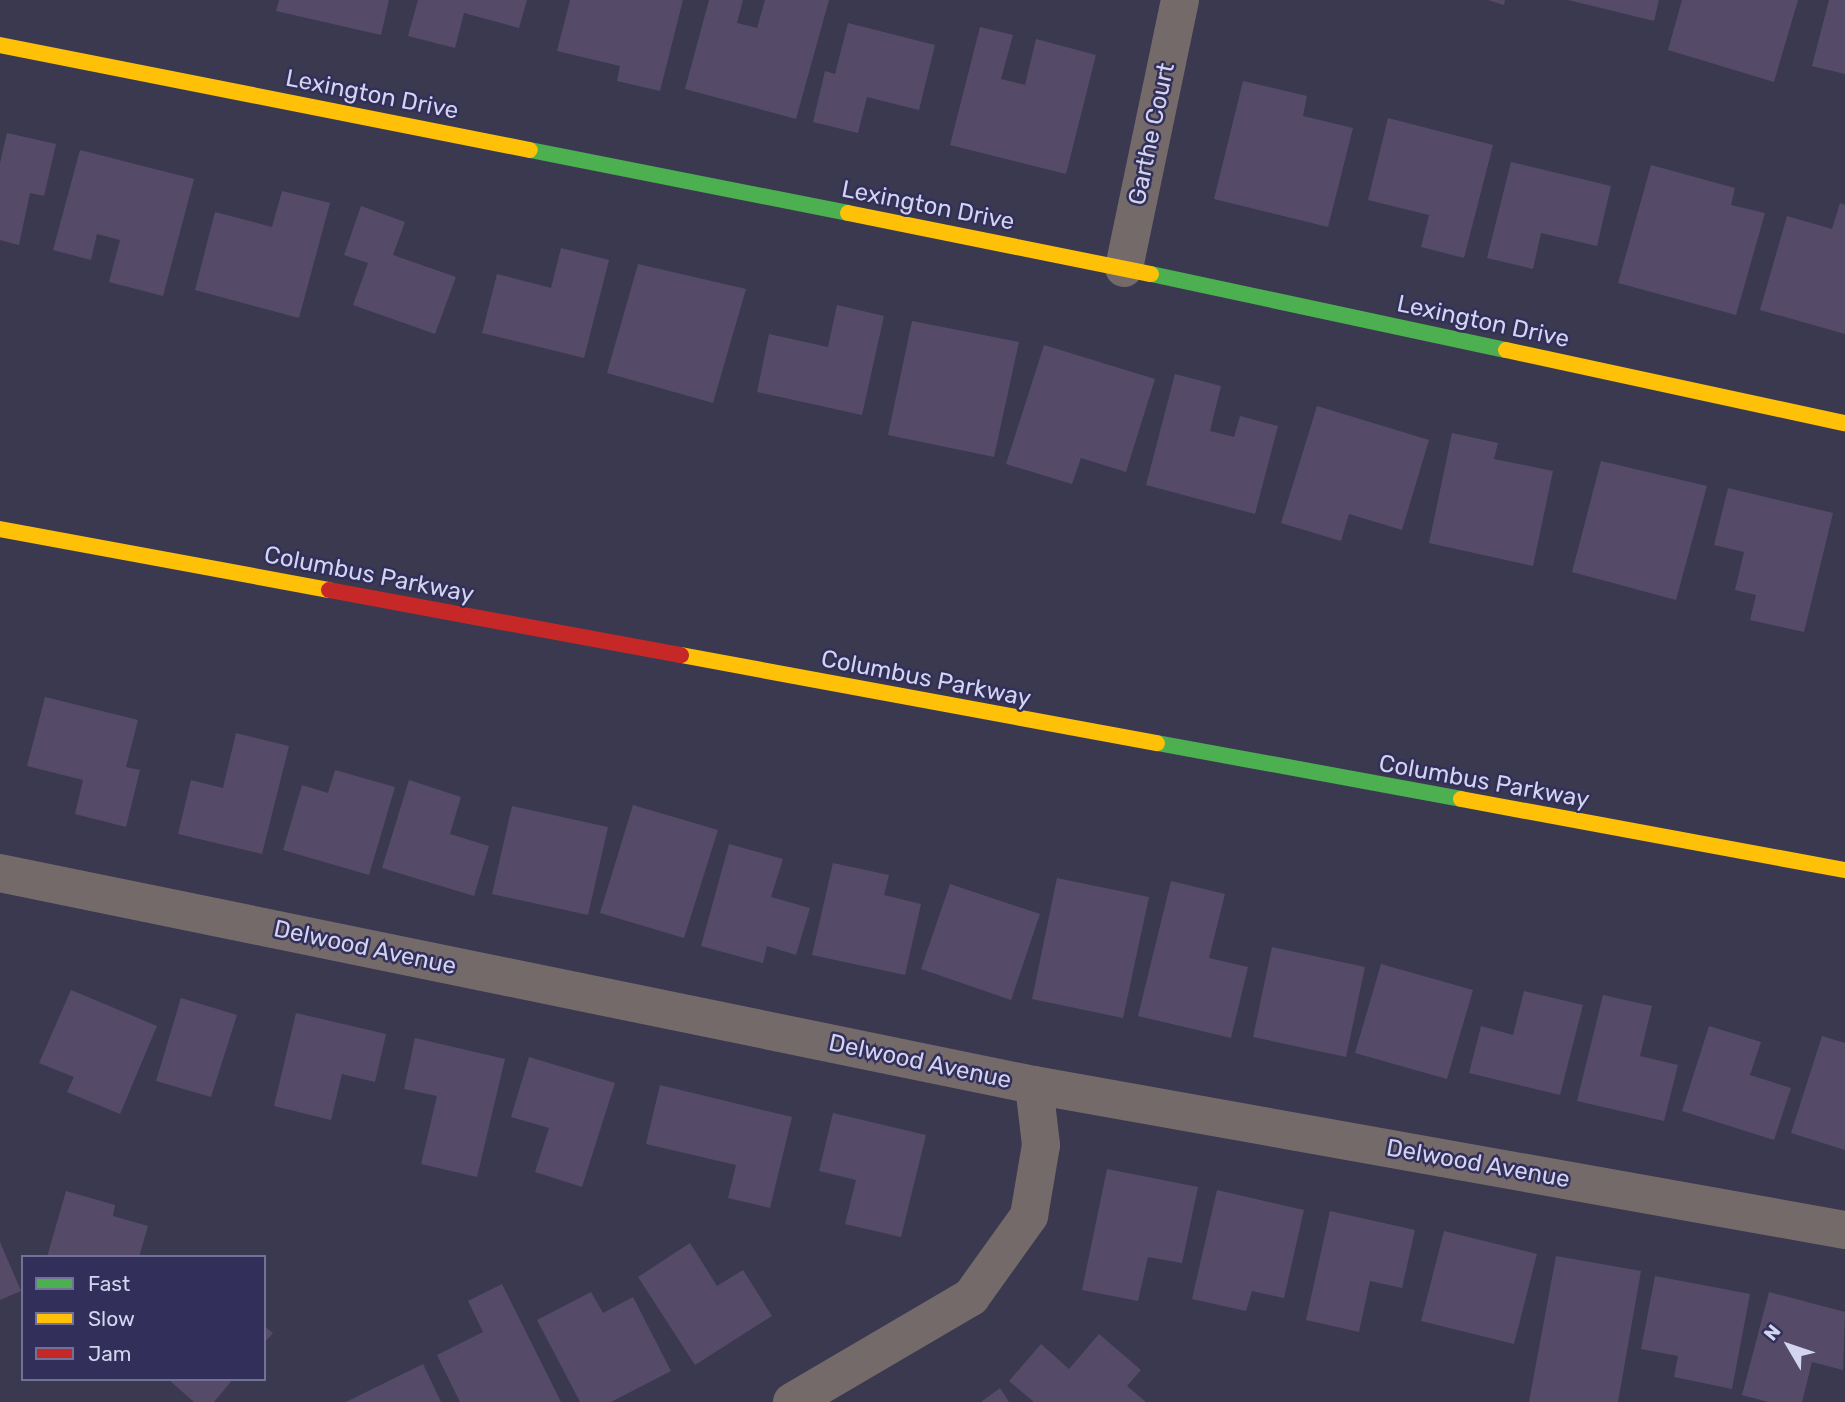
<!DOCTYPE html>
<html>
<head>
<meta charset="utf-8">
<style>
  body { margin:0 }
  #map { position:relative; width:1845px; height:1402px; overflow:hidden; background:#3a3950; font-family:Rubik,sans-serif }
  div>[style] { position:absolute }
  [style*='--x'] { left:calc(var(--x)*1px); top:calc(var(--y)*1px); width:calc(var(--w)*1px); rotate:calc(var(--a)*1deg) }
  .building>* { inset:0; background:#554b68 }
  .street>* { height:38px; margin:-19px; padding:0 19px; transform-origin:19px; border-radius:19px; background:#756a6a }
  .fast>* { height:16px; margin:-8px; padding:0 8px; transform-origin:8px; border-radius:8px; background:#4caf50 }
  .slow>* { height:16px; margin:-8px; padding:0 8px; transform-origin:8px; border-radius:8px; background:#ffc107 }
  .jam>* { height:16px; margin:-8px; padding:0 8px; transform-origin:8px; border-radius:8px; background:#c62828 }
  span { translate:-50% -50%; white-space:nowrap; text-align:center; line-height:1.15; -webkit-text-stroke:5px #322f5a; paint-order:stroke }
  .street-label { font-size:24px; color:#d3d4ef }
  .legend { position:absolute; left:21px; top:1255px; width:245px; height:126px; box-sizing:border-box; background:#322f5a; border:2px solid #727196; margin:0; padding:9px 12px; list-style:none; font-size:21px; color:#d3d4ef }
  .legend li { display:flex; align-items:center; gap:14px; height:35px }
  .legend b { width:35px; border:2px solid #727196 }
  .north { position:absolute; left:1754px; top:1311px; width:70px; height:70px; -webkit-text-stroke:5px #322f5a; paint-order:stroke; rotate:309deg; font-size:19px; font-weight:700; line-height:28px; text-align:center; color:#d3d4ef }
  .north::after { content:''; display:block; margin:auto; width:24px; height:32px; background:#d3d4ef; clip-path:polygon(50% 0,100% 100%,50% 72%,0 100%) }
</style>
</head>
<body>
<div id="map">
  <div class="building">
    <div style="clip-path:polygon(279px 0,389px 0,381px 35px,276px 11px)"></div>
    <div style="clip-path:polygon(418px 0,527px 0,519px 28px,464px 13px,455px 48px,408px 36px)"></div>
    <div style="clip-path:polygon(570px 0,683px 0,660px 91px,617px 81px,620px 66px,557px 51px)"></div>
    <div style="clip-path:polygon(709px 0,743px 0,737px 23px,757px 28px,765px 0,829px 0,796px 119px,685px 89px)"></div>
    <div style="clip-path:polygon(1488px 0,1505px 0,1504px 5px)"></div>
    <div style="clip-path:polygon(1568px 0,1659px 0,1654px 21px)"></div>
    <div style="clip-path:polygon(1682px 0,1798px 0,1774px 82px,1668px 50px)"></div>
    <div style="clip-path:polygon(1829px 0,1845px 0,1845px 74px,1812px 66px)"></div>
    <div style="clip-path:polygon(848px 23px,935px 45px,919px 110px,867px 97px,858px 133px,813px 122px,825px 71px,835px 74px)"></div>
    <div style="clip-path:polygon(980px 27px,1013px 35px,1001px 79px,1025px 85px,1036px 39px,1096px 55px,1066px 174px,950px 145px)"></div>
    <div style="clip-path:polygon(1243px 81px,1307px 96px,1303px 116px,1353px 128px,1328px 227px,1214px 199px)"></div>
    <div style="clip-path:polygon(1388px 118px,1493px 145px,1464px 258px,1421px 247px,1429px 215px,1368px 200px)"></div>
    <div style="clip-path:polygon(7px 133px,56px 144px,44px 196px,30px 193px,19px 245px,0 240px,0 163px)"></div>
    <div style="clip-path:polygon(80px 150px,194px 179px,163px 296px,109px 282px,120px 240px,97px 234px,91px 260px,53px 250px)"></div>
    <div style="clip-path:polygon(1511px 162px,1611px 186px,1597px 246px,1541px 233px,1533px 269px,1487px 258px)"></div>
    <div style="clip-path:polygon(1651px 165px,1735px 188px,1731px 205px,1765px 213px,1736px 315px,1618px 283px)"></div>
    <div style="clip-path:polygon(282px 191px,330px 203px,299px 318px,195px 290px,215px 212px,272px 227px)"></div>
    <div style="clip-path:polygon(1840px 203px,1845px 205px,1845px 334px,1760px 310px,1787px 216px,1832px 229px)"></div>
    <div style="clip-path:polygon(361px 206px,405px 222px,393px 255px,456px 277px,435px 334px,353px 305px,368px 263px,344px 255px)"></div>
    <div style="clip-path:polygon(561px 248px,609px 260px,584px 358px,482px 333px,497px 274px,551px 288px)"></div>
    <div style="clip-path:polygon(638px 264px,746px 289px,713px 403px,607px 373px)"></div>
    <div style="clip-path:polygon(837px 305px,884px 316px,862px 415px,757px 392px,769px 334px,828px 347px)"></div>
    <div style="clip-path:polygon(912px 321px,1019px 342px,994px 457px,888px 435px)"></div>
    <div style="clip-path:polygon(1044px 345px,1155px 379px,1126px 472px,1081px 458px,1072px 484px,1006px 464px)"></div>
    <div style="clip-path:polygon(1175px 374px,1221px 386px,1210px 431px,1234px 437px,1240px 416px,1278px 426px,1255px 514px,1146px 485px)"></div>
    <div style="clip-path:polygon(1317px 406px,1429px 440px,1402px 530px,1349px 514px,1341px 541px,1281px 523px)"></div>
    <div style="clip-path:polygon(1452px 433px,1498px 443px,1494px 459px,1553px 471px,1533px 566px,1429px 543px)"></div>
    <div style="clip-path:polygon(1601px 461px,1707px 486px,1676px 600px,1572px 572px)"></div>
    <div style="clip-path:polygon(1728px 488px,1833px 513px,1804px 632px,1750px 620px,1756px 595px,1735px 590px,1744px 552px,1714px 545px)"></div>
    <div style="clip-path:polygon(45px 697px,138px 720px,126px 767px,140px 770px,126px 827px,75px 814px,83px 780px,27px 766px)"></div>
    <div style="clip-path:polygon(236px 733px,289px 746px,262px 854px,178px 834px,191px 780px,223px 788px)"></div>
    <div style="clip-path:polygon(335px 770px,395px 787px,369px 875px,283px 850px,302px 785px,328px 793px)"></div>
    <div style="clip-path:polygon(409px 780px,461px 797px,450px 834px,489px 846px,474px 896px,382px 868px)"></div>
    <div style="clip-path:polygon(633px 805px,718px 830px,684px 938px,600px 913px)"></div>
    <div style="clip-path:polygon(512px 806px,608px 827px,588px 915px,492px 894px)"></div>
    <div style="clip-path:polygon(729px 844px,783px 859px,771px 897px,810px 908px,796px 955px,767px 946px,763px 963px,701px 946px)"></div>
    <div style="clip-path:polygon(833px 863px,889px 875px,884px 895px,921px 904px,905px 975px,812px 955px)"></div>
    <div style="clip-path:polygon(1057px 878px,1149px 897px,1123px 1018px,1032px 999px)"></div>
    <div style="clip-path:polygon(1171px 881px,1225px 894px,1209px 958px,1248px 967px,1231px 1038px,1138px 1016px)"></div>
    <div style="clip-path:polygon(950px 884px,1040px 914px,1011px 1000px,921px 969px)"></div>
    <div style="clip-path:polygon(1272px 947px,1365px 967px,1346px 1057px,1253px 1037px)"></div>
    <div style="clip-path:polygon(1381px 964px,1473px 990px,1447px 1079px,1355px 1053px)"></div>
    <div style="clip-path:polygon(71px 990px,157px 1026px,120px 1114px,67px 1092px,74px 1077px,39px 1063px)"></div>
    <div style="clip-path:polygon(1524px 991px,1583px 1005px,1560px 1095px,1469px 1073px,1481px 1026px,1513px 1035px)"></div>
    <div style="clip-path:polygon(1603px 995px,1652px 1006px,1640px 1056px,1678px 1065px,1664px 1121px,1577px 1101px)"></div>
    <div style="clip-path:polygon(181px 998px,237px 1015px,211px 1097px,156px 1081px)"></div>
    <div style="clip-path:polygon(296px 1013px,386px 1034px,375px 1082px,342px 1074px,331px 1120px,274px 1106px)"></div>
    <div style="clip-path:polygon(1709px 1026px,1761px 1042px,1750px 1075px,1791px 1088px,1774px 1140px,1682px 1111px)"></div>
    <div style="clip-path:polygon(1822px 1036px,1845px 1043px,1845px 1150px,1791px 1133px)"></div>
    <div style="clip-path:polygon(415px 1038px,505px 1059px,477px 1177px,421px 1164px,437px 1096px,404px 1089px)"></div>
    <div style="clip-path:polygon(529px 1057px,615px 1083px,582px 1187px,535px 1172px,549px 1128px,511px 1117px)"></div>
    <div style="clip-path:polygon(660px 1085px,792px 1117px,770px 1208px,728px 1198px,736px 1165px,646px 1144px)"></div>
    <div style="clip-path:polygon(833px 1113px,926px 1135px,901px 1237px,845px 1224px,856px 1180px,819px 1171px)"></div>
    <div style="clip-path:polygon(1107px 1169px,1198px 1187px,1182px 1263px,1148px 1257px,1138px 1301px,1082px 1290px)"></div>
    <div style="clip-path:polygon(1217px 1190px,1304px 1210px,1284px 1298px,1252px 1291px,1246px 1311px,1192px 1299px)"></div>
    <div style="clip-path:polygon(66px 1191px,115px 1205px,113px 1216px,148px 1226px,139px 1257px,47px 1257px)"></div>
    <div style="clip-path:polygon(1330px 1211px,1415px 1230px,1402px 1288px,1370px 1281px,1359px 1332px,1306px 1320px)"></div>
    <div style="clip-path:polygon(1444px 1231px,1537px 1254px,1514px 1344px,1421px 1321px)"></div>
    <div style="clip-path:polygon(0 1242px,21px 1291px,0 1300px)"></div>
    <div style="clip-path:polygon(690px 1243px,717px 1286px,743px 1270px,772px 1316px,695px 1365px,638px 1277px)"></div>
    <div style="clip-path:polygon(1556px 1256px,1641px 1271px,1618px 1402px,1529px 1402px)"></div>
    <div style="clip-path:polygon(1655px 1276px,1750px 1294px,1732px 1389px,1674px 1377px,1678px 1356px,1641px 1349px)"></div>
    <div style="clip-path:polygon(502px 1284px,561px 1402px,460px 1402px,437px 1355px,483px 1332px,468px 1301px)"></div>
    <div style="clip-path:polygon(591px 1292px,603px 1313px,633px 1297px,671px 1371px,611px 1402px,580px 1402px,537px 1320px)"></div>
    <div style="clip-path:polygon(1769px 1292px,1845px 1312px,1843px 1370px,1812px 1362px,1802px 1402px,1768px 1402px,1742px 1395px)"></div>
    <div style="clip-path:polygon(264px 1326px,273px 1333px,264px 1343px)"></div>
    <div style="clip-path:polygon(1099px 1334px,1141px 1370px,1127px 1386px,1146px 1402px,1034px 1402px,1009px 1381px,1041px 1344px,1069px 1369px)"></div>
    <div style="clip-path:polygon(423px 1364px,441px 1402px,346px 1402px)"></div>
    <div style="clip-path:polygon(168px 1379px,233px 1379px,214px 1402px,194px 1402px)"></div>
    <div style="clip-path:polygon(1000px 1388px,1009px 1402px,981px 1402px)"></div>
  </div>
  <div class="street">
    <div style="--x:1124;--y:268;--w:274;--a:-78.2"></div>
    <div style="--x:0;--y:873;--w:1056;--a:11.59"></div>
    <div style="--x:1034;--y:1085;--w:824;--a:10.14"></div>
    <div style="--x:792;--y:1402;--w:208;--a:-30.4"></div>
    <div style="--x:971;--y:1297;--w:100;--a:-54.4"></div>
    <div style="--x:1029;--y:1216;--w:72;--a:-80.4"></div>
    <div style="--x:1041;--y:1145;--w:60;--a:-96.7"></div>
  </div>
  <div class="fast">
    <div style="--x:530;--y:150;--w:324;--a:11.2"></div>
    <div style="--x:1151;--y:274;--w:363;--a:12.1"></div>
    <div style="--x:1157;--y:743;--w:309;--a:10.4"></div>
  </div>
  <div class="slow">
    <div style="--x:0;--y:45;--w:540;--a:11.21"></div>
    <div style="--x:848;--y:213;--w:309;--a:11.4"></div>
    <div style="--x:1506;--y:350;--w:347;--a:12.2"></div>
    <div style="--x:0;--y:529;--w:335;--a:10.5"></div>
    <div style="--x:681;--y:655;--w:484;--a:10.5"></div>
    <div style="--x:1461;--y:799;--w:391;--a:10.5"></div>
  </div>
  <div class="jam">
    <div style="--x:329;--y:590;--w:358;--a:10.5"></div>
  </div>
  <div class="street-label">
    <span style="left:372px;top:95px;rotate:11deg">Lexington Drive</span>
    <span style="left:1152px;top:134px;rotate:-78deg">Garthe Court</span>
    <span style="left:928px;top:206px;rotate:11deg">Lexington Drive</span>
    <span style="left:1483px;top:322px;rotate:12deg">Lexington Drive</span>
    <span style="left:369px;top:575px;rotate:11deg">Columbus Parkway</span>
    <span style="left:926px;top:679px;rotate:11deg">Columbus Parkway</span>
    <span style="left:1484px;top:782px;rotate:10deg">Columbus Parkway</span>
    <span style="left:365px;top:948px;rotate:12deg">Delwood Avenue</span>
    <span style="left:920px;top:1062px;rotate:12deg">Delwood Avenue</span>
    <span style="left:1478px;top:1164px;rotate:10deg">Delwood Avenue</span>
  </div>
  <ul class="legend">
  <li><b style="height:9px;background:#4caf50"></b>Fast</li>
  <li><b style="height:9px;background:#ffc107"></b>Slow</li>
  <li><b style="height:9px;background:#c62828"></b>Jam</li>
  </ul>
  <div class="north">N</div>
</div>
</body>
</html>
